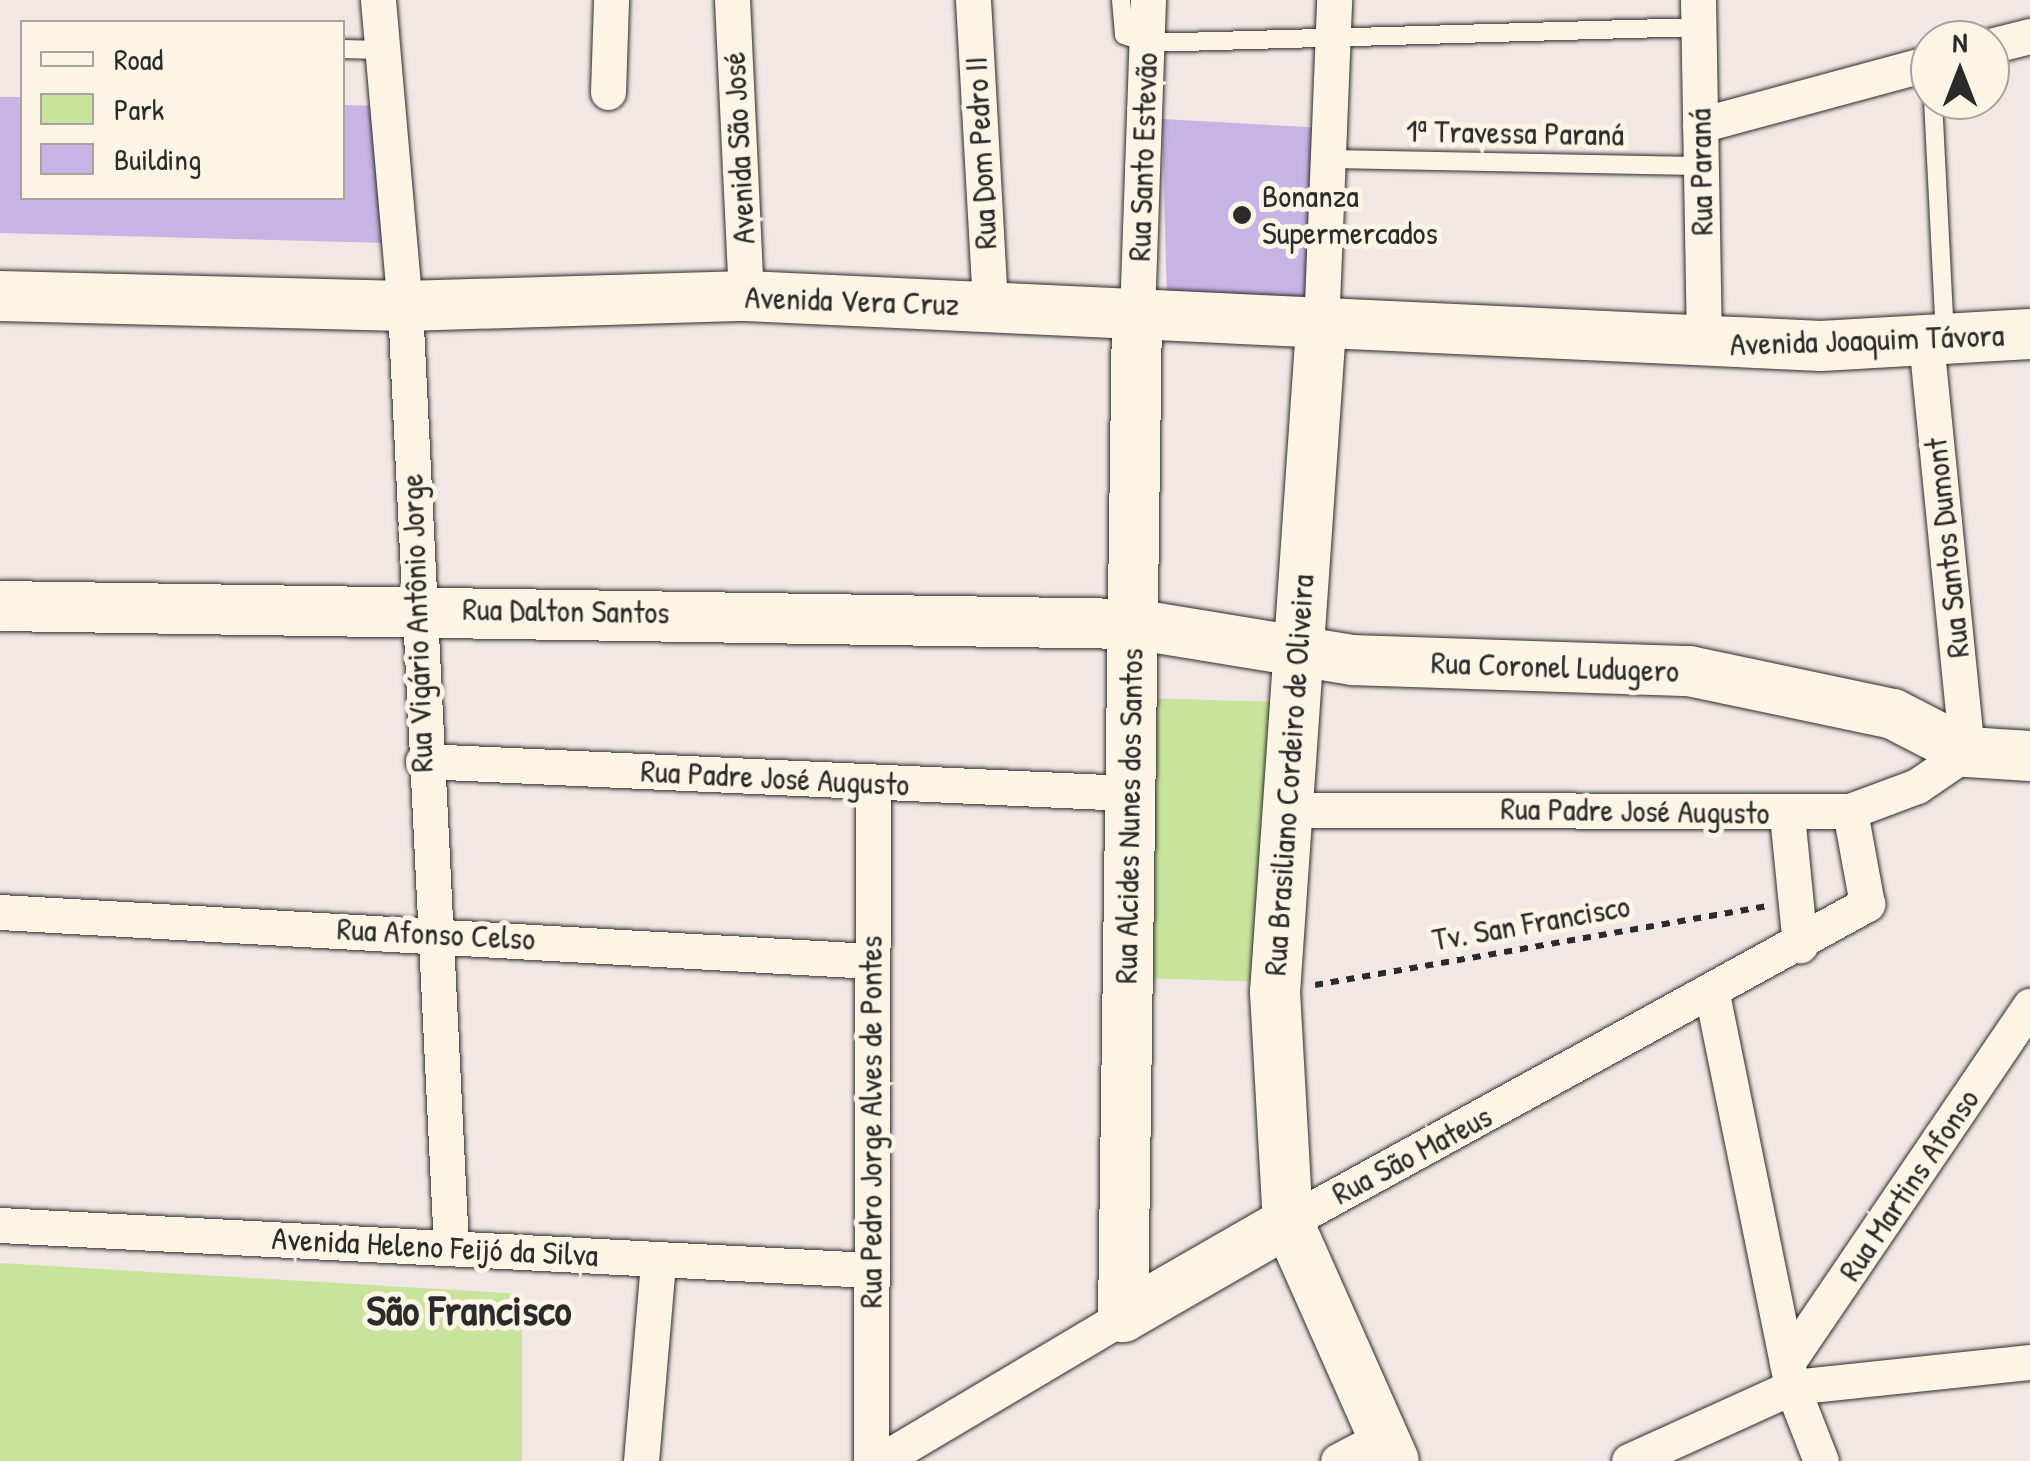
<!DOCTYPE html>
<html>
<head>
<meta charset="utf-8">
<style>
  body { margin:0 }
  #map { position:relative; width:2030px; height:1461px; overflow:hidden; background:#f1e8e5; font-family:"Patrick Hand",sans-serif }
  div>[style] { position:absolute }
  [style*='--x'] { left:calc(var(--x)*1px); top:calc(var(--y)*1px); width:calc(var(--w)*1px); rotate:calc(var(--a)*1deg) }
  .green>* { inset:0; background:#c8e49c }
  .building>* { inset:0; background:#c6b4e4 }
  .path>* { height:6px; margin-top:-3px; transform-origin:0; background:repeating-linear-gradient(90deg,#2b2b2b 0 8px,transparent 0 16px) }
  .roads { filter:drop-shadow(0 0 2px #2b2b2b) drop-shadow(0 0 2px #2b2b2b) }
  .lane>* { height:18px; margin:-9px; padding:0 9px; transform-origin:9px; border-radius:9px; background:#fcf5e5 }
  .street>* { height:35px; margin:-17.5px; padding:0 17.5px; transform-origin:17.5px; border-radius:17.5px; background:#fcf5e5 }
  .secondary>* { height:50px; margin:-25px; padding:0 25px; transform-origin:25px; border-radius:25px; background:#fcf5e5 }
  .dots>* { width:28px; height:28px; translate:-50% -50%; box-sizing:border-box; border:5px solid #fcf5e5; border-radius:50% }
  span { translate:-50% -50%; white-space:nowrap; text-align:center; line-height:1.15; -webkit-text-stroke:10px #fcf5e5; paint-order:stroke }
  .street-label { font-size:32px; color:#2b2b2b }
  .poi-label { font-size:32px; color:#2b2b2b }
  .left { translate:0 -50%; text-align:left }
  .district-label { font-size:42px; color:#2b2b2b; font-weight:700 }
  .legend { position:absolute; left:20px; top:20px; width:325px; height:180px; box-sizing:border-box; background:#fcf5e5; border:2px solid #a8a49b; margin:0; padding:12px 18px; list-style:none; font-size:30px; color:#2b2b2b }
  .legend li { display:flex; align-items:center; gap:20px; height:50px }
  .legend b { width:50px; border:2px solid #a8a49b }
  .north { position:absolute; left:1910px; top:20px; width:100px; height:100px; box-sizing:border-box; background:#fcf5e5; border:2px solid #a8a49b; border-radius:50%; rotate:0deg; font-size:28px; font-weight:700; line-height:40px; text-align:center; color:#2b2b2b }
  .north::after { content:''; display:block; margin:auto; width:35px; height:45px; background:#2b2b2b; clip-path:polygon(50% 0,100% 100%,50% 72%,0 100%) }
</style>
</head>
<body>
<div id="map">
  <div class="green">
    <div style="clip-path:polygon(1144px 698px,1282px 702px,1273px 982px,1135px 978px)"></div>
    <div style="clip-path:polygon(0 1263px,522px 1294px,522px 1461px,0 1461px)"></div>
  </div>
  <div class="building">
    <div style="clip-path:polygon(0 97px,22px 97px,22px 198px,342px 198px,342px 105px,381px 106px,387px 243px,0 233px)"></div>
    <div style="clip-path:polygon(1162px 119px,1325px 128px,1312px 307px,1167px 302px)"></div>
  </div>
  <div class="path">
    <div style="--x:1315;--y:985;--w:458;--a:-9.9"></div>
  </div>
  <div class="roads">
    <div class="lane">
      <div style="--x:1121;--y:0;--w:35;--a:85"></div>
      <div style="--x:1124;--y:35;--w:24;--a:19"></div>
      <div style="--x:1147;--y:43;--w:552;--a:-1.66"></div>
      <div style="--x:342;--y:49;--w:40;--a:1.4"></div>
      <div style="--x:1933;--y:100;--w:234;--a:87.1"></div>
      <div style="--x:1328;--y:159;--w:372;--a:1.1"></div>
    </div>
    <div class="street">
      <div style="--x:378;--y:0;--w:307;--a:85"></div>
      <div style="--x:405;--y:306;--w:941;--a:87.2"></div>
      <div style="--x:732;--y:0;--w:296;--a:87.3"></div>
      <div style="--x:973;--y:0;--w:305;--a:86.8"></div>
      <div style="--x:1698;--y:0;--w:344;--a:89"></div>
      <div style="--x:1990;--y:46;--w:41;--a:-14"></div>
      <div style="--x:608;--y:92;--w:92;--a:-88.1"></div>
      <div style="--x:1700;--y:125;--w:238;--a:-15.1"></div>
      <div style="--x:1137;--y:315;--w:315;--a:-88"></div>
      <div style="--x:1321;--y:328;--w:328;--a:-87.7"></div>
      <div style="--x:423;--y:761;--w:706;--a:2.6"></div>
      <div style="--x:1288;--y:810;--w:562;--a:0.1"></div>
      <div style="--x:1850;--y:811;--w:72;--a:-20.5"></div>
      <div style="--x:1917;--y:786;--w:60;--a:-34.2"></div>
      <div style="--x:1967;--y:752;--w:410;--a:-95.7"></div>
      <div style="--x:1787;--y:815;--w:131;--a:84.3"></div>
      <div style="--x:0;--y:912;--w:872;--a:3.22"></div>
      <div style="--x:1712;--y:994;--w:401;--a:78.5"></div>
      <div style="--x:1792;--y:1387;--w:79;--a:68.6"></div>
      <div style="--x:1288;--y:1222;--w:661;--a:-28.78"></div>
      <div style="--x:1867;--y:904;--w:95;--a:-100.4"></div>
      <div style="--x:0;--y:1225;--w:870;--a:2.96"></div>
      <div style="--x:1787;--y:1363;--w:432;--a:-55.8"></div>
      <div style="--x:641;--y:1461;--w:201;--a:-85.1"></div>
      <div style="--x:871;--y:1461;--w:678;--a:-89.83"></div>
      <div style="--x:880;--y:1461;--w:282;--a:-30.7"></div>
      <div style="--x:1338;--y:1461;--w:52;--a:-27.6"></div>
      <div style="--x:1629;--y:1461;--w:179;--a:-24.4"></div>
      <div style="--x:1792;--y:1387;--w:239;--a:-6"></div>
    </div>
    <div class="secondary">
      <div style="--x:0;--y:296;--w:405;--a:1.4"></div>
      <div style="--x:405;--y:306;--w:341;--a:-1.7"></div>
      <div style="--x:746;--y:296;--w:1076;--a:2.66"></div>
      <div style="--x:1821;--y:346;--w:209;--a:-3.3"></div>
      <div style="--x:1321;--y:328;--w:666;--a:93.96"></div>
      <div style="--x:1275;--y:992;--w:230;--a:86.8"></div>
      <div style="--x:1288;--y:1222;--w:261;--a:66.1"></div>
      <div style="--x:0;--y:606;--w:1133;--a:0.91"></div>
      <div style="--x:1133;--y:624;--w:223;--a:9.3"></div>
      <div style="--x:1353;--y:660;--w:336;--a:1.9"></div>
      <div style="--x:1689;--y:671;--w:208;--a:11.9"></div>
      <div style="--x:1893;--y:714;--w:83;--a:27.2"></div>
      <div style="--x:1967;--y:752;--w:63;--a:3.6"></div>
      <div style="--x:1123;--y:1317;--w:1002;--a:-89.2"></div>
      <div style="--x:1123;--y:1317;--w:190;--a:-29.9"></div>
    </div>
  </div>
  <div class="dots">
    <div style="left:1242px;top:215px;background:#2b2b2b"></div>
  </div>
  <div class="street-label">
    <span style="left:1515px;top:133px;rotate:1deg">1ª Travessa Paraná</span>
    <span style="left:739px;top:148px;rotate:-93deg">Avenida São José</span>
    <span style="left:981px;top:153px;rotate:-93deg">Rua Dom Pedro II</span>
    <span style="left:1143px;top:157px;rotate:-88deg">Rua Santo Estevão</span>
    <span style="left:1701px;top:172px;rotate:-91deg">Rua Paraná</span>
    <span style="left:852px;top:301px;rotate:2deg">Avenida Vera Cruz</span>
    <span style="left:1867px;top:340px;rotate:-2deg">Avenida Joaquim Távora</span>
    <span style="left:1947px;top:548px;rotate:-96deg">Rua Santos Dumont</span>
    <span style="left:566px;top:611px;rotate:1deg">Rua Dalton Santos</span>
    <span style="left:417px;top:623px;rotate:-92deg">Rua Vigário Antônio Jorge</span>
    <span style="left:1555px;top:667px;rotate:2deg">Rua Coronel Ludugero</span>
    <span style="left:1289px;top:775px;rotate:-86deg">Rua Brasiliano Cordeiro de Oliveira</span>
    <span style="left:775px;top:778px;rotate:3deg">Rua Padre José Augusto</span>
    <span style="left:1635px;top:811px;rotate:1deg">Rua Padre José Augusto</span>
    <span style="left:1129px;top:816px;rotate:-89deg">Rua Alcides Nunes dos Santos</span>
    <span style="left:1531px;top:923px;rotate:-10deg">Tv. San Francisco</span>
    <span style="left:436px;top:934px;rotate:3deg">Rua Afonso Celso</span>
    <span style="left:871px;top:1122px;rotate:-90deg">Rua Pedro Jorge Alves de Pontes</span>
    <span style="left:1412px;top:1155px;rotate:-28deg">Rua São Mateus</span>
    <span style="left:1909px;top:1185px;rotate:-56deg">Rua Martins Afonso</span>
    <span style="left:435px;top:1247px;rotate:3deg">Avenida Heleno Feijó da Silva</span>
  </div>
  <div class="poi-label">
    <span class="left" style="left:1262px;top:215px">Bonanza<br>Supermercados</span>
  </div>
  <div class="district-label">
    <span style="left:469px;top:1310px">São Francisco</span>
  </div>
  <ul class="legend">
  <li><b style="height:12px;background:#fcf5e5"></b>Road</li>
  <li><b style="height:28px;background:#c8e49c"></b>Park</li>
  <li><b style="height:28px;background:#c6b4e4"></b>Building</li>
  </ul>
  <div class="north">N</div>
</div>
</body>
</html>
